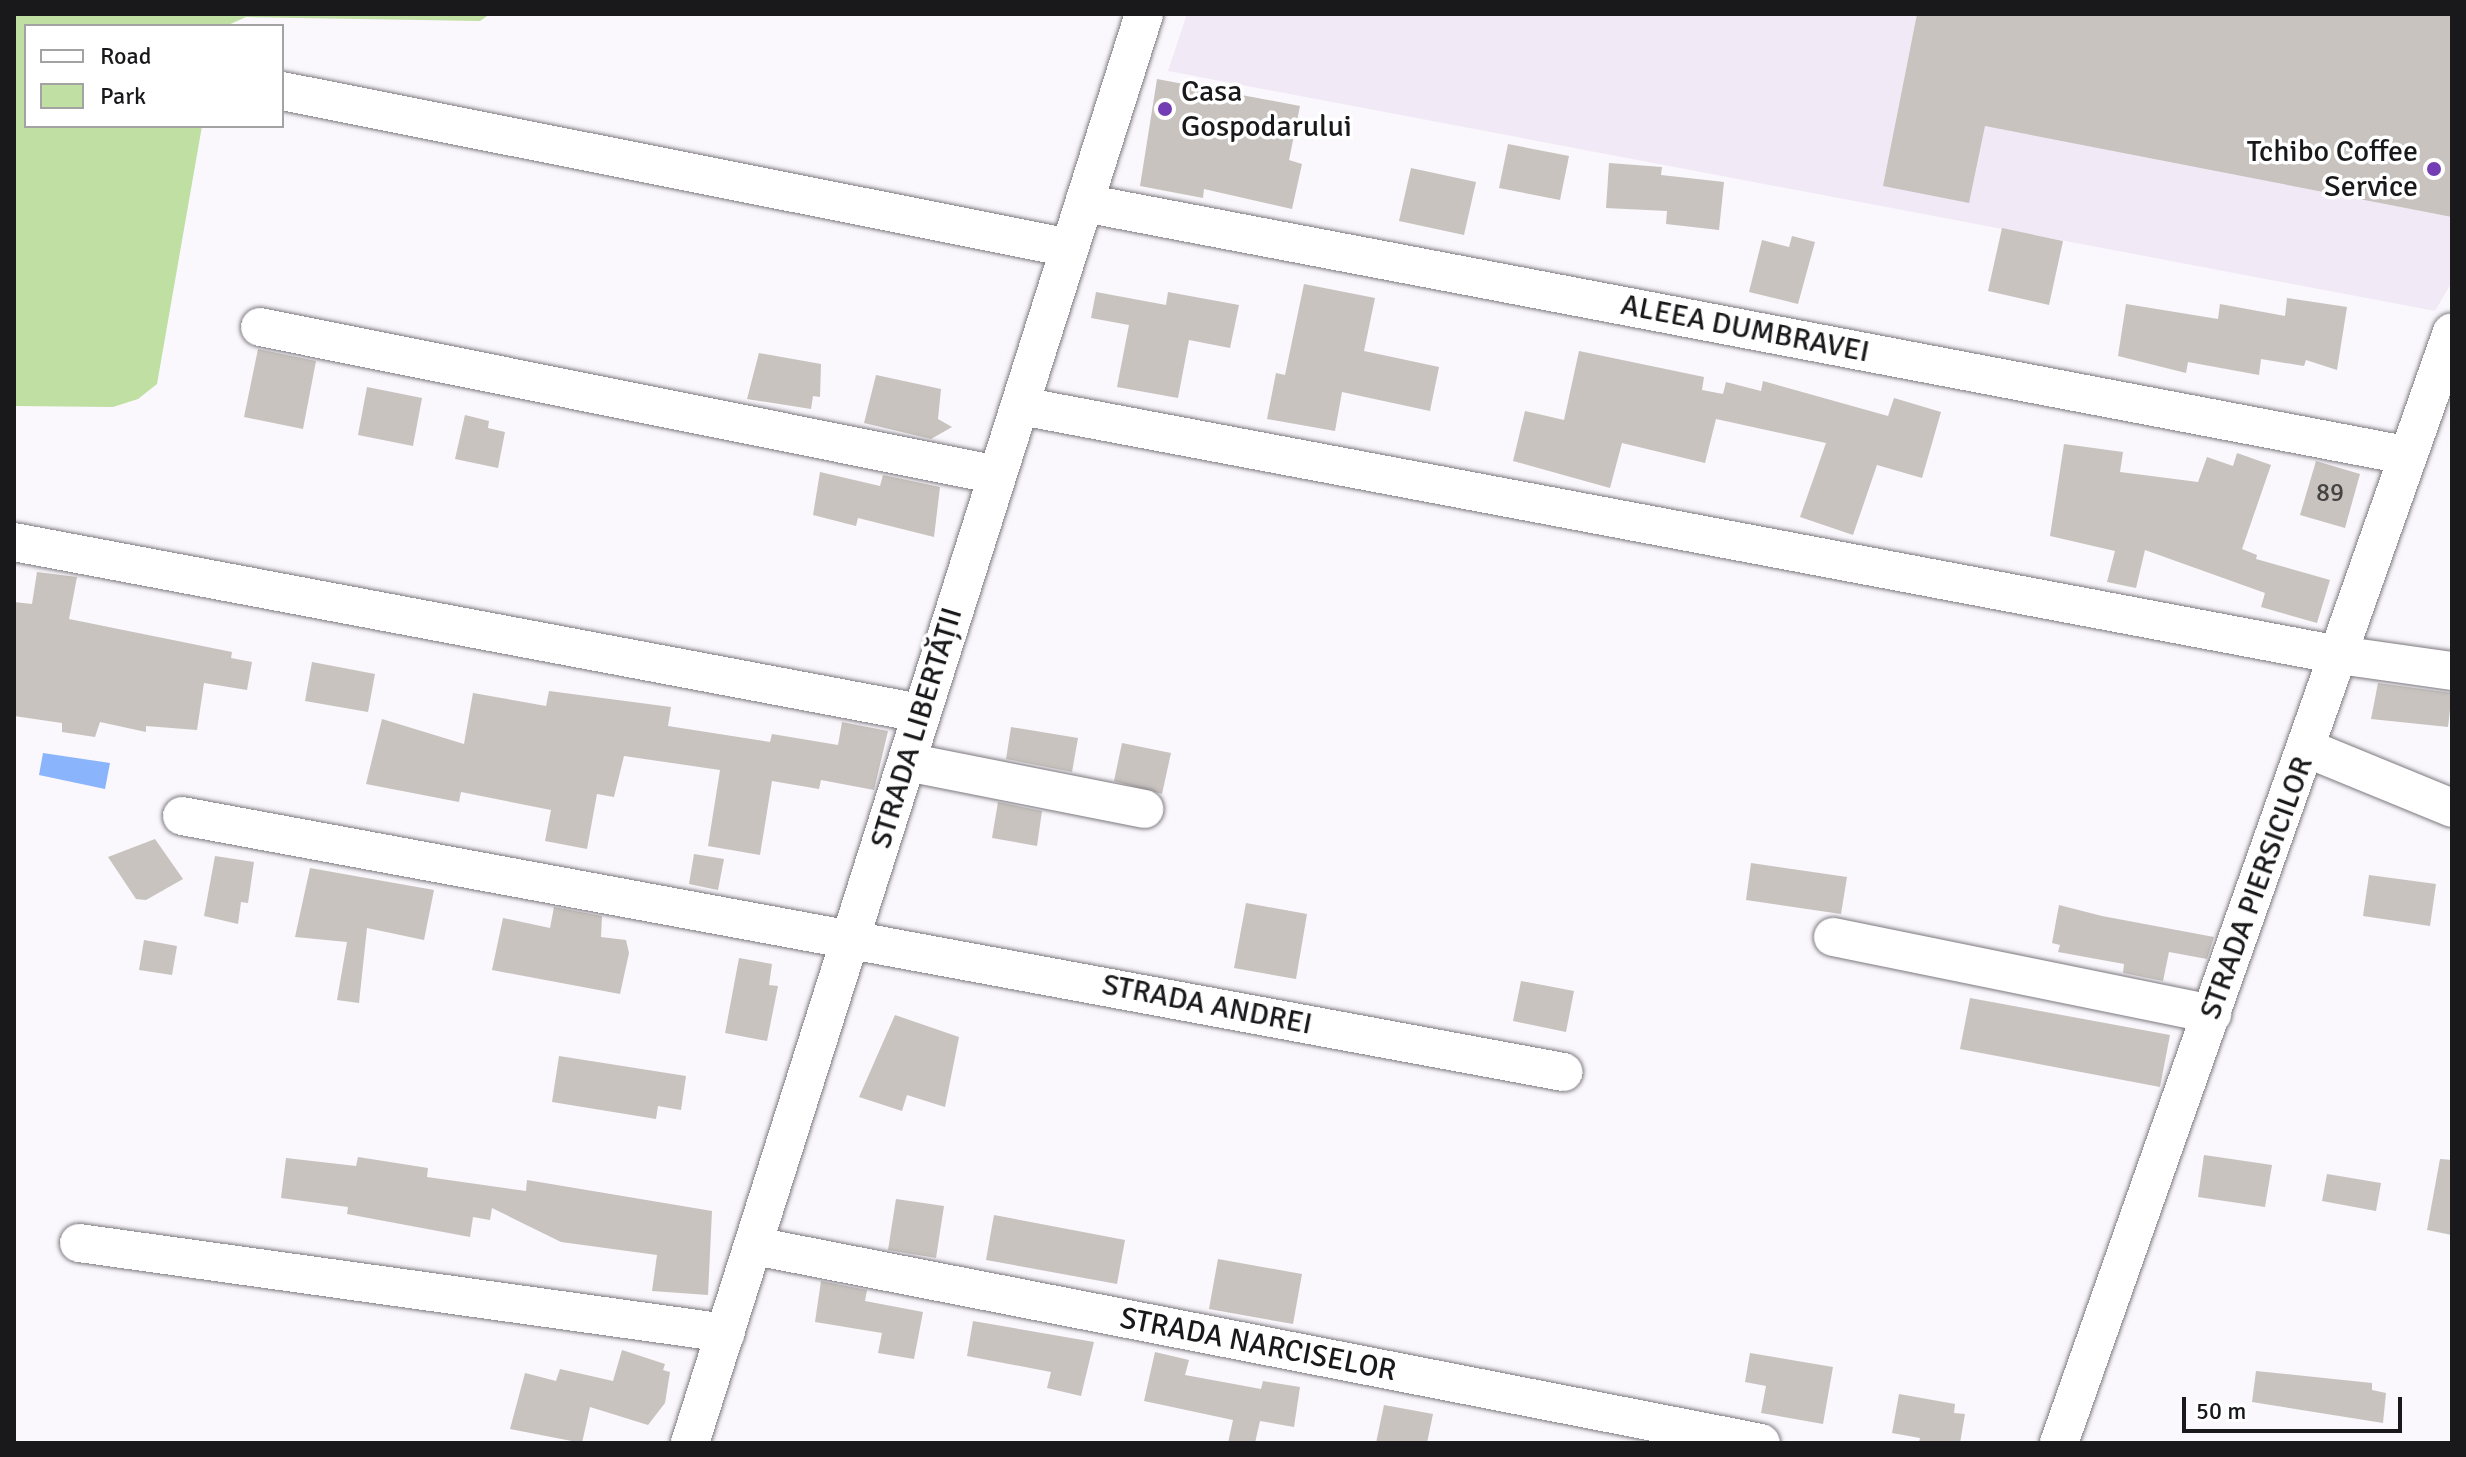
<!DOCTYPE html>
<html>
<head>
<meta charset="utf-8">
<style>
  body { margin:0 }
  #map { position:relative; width:2466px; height:1457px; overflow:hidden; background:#faf7fd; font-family:Signika,sans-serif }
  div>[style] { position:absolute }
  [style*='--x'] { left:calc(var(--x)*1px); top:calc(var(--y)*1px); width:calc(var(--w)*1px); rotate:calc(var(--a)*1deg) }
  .built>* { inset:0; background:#f1eaf6 }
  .green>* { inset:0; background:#c0dfa2 }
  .water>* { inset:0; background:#8ab5fc }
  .building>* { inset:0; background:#c8c3bf }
  .roads { filter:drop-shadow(0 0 2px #7c797e) drop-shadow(0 0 2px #7c797e) }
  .minor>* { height:38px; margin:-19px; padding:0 19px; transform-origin:19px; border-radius:19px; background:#fff }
  .dots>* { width:22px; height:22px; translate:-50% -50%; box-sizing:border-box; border:4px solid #fff; border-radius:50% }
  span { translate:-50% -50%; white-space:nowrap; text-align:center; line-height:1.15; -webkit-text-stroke:7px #fff; paint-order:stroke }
  .number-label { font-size:26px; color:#454343 }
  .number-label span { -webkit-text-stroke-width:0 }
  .poi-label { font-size:30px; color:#19181a }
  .left { translate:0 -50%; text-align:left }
  .right { translate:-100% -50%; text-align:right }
  .street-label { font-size:30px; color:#19181a }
  .frame { position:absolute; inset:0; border:16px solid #19181a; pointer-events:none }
  .legend { position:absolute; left:24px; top:24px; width:260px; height:104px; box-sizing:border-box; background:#fff; border:2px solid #a3a3a3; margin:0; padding:10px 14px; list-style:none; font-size:24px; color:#19181a }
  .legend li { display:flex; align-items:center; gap:16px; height:40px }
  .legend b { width:40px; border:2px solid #a3a3a3 }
  .scale { position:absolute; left:2182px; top:1397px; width:220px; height:36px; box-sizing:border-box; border:4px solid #19181a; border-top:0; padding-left:10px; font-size:24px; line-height:28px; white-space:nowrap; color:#19181a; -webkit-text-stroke:6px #fff; paint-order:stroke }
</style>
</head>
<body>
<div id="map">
  <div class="built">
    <div style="clip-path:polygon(1187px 14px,2452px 14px,2452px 282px,2435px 311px,1168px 71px)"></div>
  </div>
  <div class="green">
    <div style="clip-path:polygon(14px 14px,490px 14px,480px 21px,246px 17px,226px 26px,26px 26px,26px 126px,202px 126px,157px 384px,138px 399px,113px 407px,14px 406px)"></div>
  </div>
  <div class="water">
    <div style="clip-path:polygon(43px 753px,110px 763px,105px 789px,39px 775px)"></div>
  </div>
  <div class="building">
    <div style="clip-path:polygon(1917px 14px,2452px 14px,2452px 217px,1985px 126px,1969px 203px,1883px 186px)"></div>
    <div style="clip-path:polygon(1157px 79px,1300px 106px,1289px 160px,1302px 164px,1292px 209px,1204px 189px,1203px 198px,1140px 186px)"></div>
    <div style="clip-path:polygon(1508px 144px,1569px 156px,1560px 200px,1499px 188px)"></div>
    <div style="clip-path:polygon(1609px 163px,1662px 167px,1661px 175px,1724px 182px,1719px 230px,1666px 224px,1667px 211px,1606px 208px)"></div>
    <div style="clip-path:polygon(1411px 168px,1476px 182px,1464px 235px,1399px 221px)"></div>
    <div style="clip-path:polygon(2002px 228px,2063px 241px,2049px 305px,1988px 291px)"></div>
    <div style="clip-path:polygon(1792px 236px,1815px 242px,1798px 304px,1749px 292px,1762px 240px,1789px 247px)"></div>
    <div style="clip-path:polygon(1304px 284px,1375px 298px,1364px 351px,1439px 367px,1430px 411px,1342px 392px,1335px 431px,1267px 419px,1276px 373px,1285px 375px)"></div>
    <div style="clip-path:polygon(1096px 292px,1166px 305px,1168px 292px,1239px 305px,1230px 348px,1189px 340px,1178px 398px,1117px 387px,1129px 325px,1091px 318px)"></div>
    <div style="clip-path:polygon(2287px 298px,2347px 307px,2337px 370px,2306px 360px,2304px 366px,2261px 359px,2259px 375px,2188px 362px,2186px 373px,2118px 356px,2126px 304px,2218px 319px,2220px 304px,2285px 316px)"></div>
    <div style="clip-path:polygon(258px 349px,316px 361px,303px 429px,244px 417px)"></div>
    <div style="clip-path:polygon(1579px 351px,1704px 377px,1702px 390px,1723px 394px,1726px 382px,1761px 391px,1763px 381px,1888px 416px,1894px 398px,1941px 412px,1922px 478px,1877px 465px,1853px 535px,1800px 517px,1826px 443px,1716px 419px,1705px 463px,1622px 443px,1610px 488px,1513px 461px,1525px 411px,1564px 420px)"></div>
    <div style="clip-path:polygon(759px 353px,821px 364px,820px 397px,813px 396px,811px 409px,747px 399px)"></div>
    <div style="clip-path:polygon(876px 375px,941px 389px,938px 419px,952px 427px,931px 439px,864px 423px)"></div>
    <div style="clip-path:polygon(367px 387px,422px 398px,413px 446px,358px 435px)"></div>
    <div style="clip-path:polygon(465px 415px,489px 421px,488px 428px,505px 432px,498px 468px,455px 459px)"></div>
    <div style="clip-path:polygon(2064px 444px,2123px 452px,2120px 472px,2198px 482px,2207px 457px,2233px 466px,2237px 453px,2271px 465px,2242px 549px,2257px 555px,2256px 559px,2330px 580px,2317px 623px,2261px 607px,2265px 593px,2145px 550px,2136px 588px,2107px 582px,2115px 551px,2050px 536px)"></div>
    <div style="clip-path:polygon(2316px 461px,2360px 474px,2345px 528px,2300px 515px)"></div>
    <div style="clip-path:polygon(820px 472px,880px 486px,883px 475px,940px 487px,934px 537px,858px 518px,856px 526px,813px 515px)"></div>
    <div style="clip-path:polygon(37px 572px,77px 577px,69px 619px,232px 652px,231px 658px,252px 662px,247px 690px,204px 683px,197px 730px,146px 726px,146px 732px,100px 722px,95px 737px,62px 732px,62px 723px,14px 716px,14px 602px,32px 604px)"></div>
    <div style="clip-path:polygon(312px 662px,375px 674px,368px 712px,305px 701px)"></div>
    <div style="clip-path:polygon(2378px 683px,2452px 693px,2448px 727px,2371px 719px)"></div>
    <div style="clip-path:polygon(549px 691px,671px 707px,668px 726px,770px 742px,772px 734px,838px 745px,842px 722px,888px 731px,874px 790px,821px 780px,819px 789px,772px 781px,760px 855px,708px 846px,720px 770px,624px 756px,614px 797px,597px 794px,587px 849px,545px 841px,551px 810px,461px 792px,459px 802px,366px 784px,382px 719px,464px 744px,473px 693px,546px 706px)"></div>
    <div style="clip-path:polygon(1011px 727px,1078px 738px,1072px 772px,1006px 759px)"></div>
    <div style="clip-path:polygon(1122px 743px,1171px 753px,1162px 794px,1114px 781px)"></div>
    <div style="clip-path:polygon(998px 802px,1042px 811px,1037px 846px,992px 838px)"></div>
    <div style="clip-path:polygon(155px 839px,183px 879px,146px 900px,136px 899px,108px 857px)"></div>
    <div style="clip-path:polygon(694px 854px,724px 859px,718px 890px,689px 884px)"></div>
    <div style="clip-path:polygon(215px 856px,254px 862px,248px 903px,241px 902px,238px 924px,204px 916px)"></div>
    <div style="clip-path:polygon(1751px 863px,1847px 877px,1841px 914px,1746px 900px)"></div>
    <div style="clip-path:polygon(310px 868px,434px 890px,424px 940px,367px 928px,359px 1003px,337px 1000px,347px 942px,295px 937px)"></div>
    <div style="clip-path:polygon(2369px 875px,2436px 884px,2430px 926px,2363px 916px)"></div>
    <div style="clip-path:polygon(1246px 903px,1307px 914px,1296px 979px,1234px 968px)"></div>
    <div style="clip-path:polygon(2059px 905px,2102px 916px,2214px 937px,2207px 959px,2169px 952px,2163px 981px,2123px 973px,2124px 964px,2058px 952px,2060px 945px,2052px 943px)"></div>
    <div style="clip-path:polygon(554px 907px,602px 916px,601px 937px,626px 940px,629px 953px,620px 994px,492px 970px,503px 918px,550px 928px)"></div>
    <div style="clip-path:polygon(144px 940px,177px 946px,172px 975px,139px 970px)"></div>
    <div style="clip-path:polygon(739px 958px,772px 964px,769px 985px,778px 986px,767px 1041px,725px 1033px)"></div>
    <div style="clip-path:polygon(1521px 981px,1574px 991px,1566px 1032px,1513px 1021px)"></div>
    <div style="clip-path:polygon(1970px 998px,2170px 1035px,2160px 1087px,1960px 1049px)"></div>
    <div style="clip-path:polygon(895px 1015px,959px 1037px,945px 1107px,907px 1095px,902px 1111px,859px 1097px)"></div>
    <div style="clip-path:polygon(559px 1056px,686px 1076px,681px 1110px,658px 1106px,656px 1119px,552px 1102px)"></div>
    <div style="clip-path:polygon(2204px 1155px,2272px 1165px,2265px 1207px,2198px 1197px)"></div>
    <div style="clip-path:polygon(358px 1157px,428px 1168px,427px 1177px,526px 1191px,527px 1180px,712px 1211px,708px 1295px,652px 1291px,657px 1255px,561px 1242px,492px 1208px,490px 1220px,473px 1217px,470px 1237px,347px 1214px,348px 1207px,281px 1198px,286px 1158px,356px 1166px)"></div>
    <div style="clip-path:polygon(2440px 1159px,2452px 1160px,2452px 1235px,2427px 1230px)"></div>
    <div style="clip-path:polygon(2327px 1174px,2381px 1183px,2376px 1211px,2322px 1201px)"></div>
    <div style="clip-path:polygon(896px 1199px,944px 1206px,936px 1258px,888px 1250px)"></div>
    <div style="clip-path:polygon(994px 1215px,1125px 1240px,1117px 1284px,986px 1260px)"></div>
    <div style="clip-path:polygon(1218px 1259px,1302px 1274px,1293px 1324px,1209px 1309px)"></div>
    <div style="clip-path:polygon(821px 1281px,867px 1290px,865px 1301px,923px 1312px,914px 1359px,878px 1353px,882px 1333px,815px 1322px)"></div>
    <div style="clip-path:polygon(973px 1321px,1094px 1342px,1081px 1396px,1047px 1388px,1051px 1372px,967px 1356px)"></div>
    <div style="clip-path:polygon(622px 1350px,665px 1364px,663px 1370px,670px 1372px,665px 1403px,648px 1425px,590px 1407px,582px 1443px,510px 1429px,525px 1373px,556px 1381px,560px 1369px,613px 1381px)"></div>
    <div style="clip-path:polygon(1155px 1352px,1189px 1360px,1185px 1375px,1261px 1389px,1263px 1381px,1300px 1387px,1294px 1427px,1260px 1421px,1255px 1443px,1228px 1443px,1233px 1420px,1144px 1401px)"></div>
    <div style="clip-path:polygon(1750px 1353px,1833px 1367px,1823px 1424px,1761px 1413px,1766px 1386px,1745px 1382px)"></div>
    <div style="clip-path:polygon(2256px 1371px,2372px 1383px,2372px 1390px,2386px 1393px,2383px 1423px,2252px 1402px)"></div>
    <div style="clip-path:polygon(1899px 1394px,1955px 1404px,1954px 1413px,1965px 1414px,1960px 1443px,1919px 1443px,1920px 1438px,1892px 1433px)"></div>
    <div style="clip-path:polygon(1384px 1405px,1433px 1414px,1427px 1443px,1376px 1443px)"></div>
  </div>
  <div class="roads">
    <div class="minor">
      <div style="--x:282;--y:91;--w:803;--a:11.27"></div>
      <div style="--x:1084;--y:203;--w:1345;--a:10.8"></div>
      <div style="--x:260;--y:327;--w:752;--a:11.35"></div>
      <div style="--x:1021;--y:406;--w:1341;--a:10.7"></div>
      <div style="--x:2339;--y:655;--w:114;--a:8.1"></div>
      <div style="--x:14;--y:542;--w:922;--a:10.69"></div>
      <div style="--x:2306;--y:748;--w:158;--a:22.3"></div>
      <div style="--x:907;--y:762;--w:242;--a:11.2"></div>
      <div style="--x:182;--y:816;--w:1405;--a:10.5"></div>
      <div style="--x:1833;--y:937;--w:387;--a:11.5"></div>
      <div style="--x:79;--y:1243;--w:653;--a:7.92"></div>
      <div style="--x:755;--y:1246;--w:1025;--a:11.08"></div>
      <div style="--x:690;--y:1443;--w:1499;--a:-72.37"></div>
      <div style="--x:2059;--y:1443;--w:1178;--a:-70.52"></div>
    </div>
  </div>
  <div class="dots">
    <div style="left:1165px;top:109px;background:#733db3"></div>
    <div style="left:2434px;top:169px;background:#733db3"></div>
  </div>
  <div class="number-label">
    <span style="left:2330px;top:494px">89</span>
  </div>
  <div class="poi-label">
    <span class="left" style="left:1181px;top:109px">Casa<br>Gospodarului</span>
    <span class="right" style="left:2418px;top:169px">Tchibo Coffee<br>Service</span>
  </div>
  <div class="street-label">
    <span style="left:1745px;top:329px;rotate:11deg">ALEEA DUMBRAVEI</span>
    <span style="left:917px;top:728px;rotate:-73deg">STRADA LIBERTĂȚII</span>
    <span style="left:2257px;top:888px;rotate:-70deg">STRADA PIERSICILOR</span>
    <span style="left:1207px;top:1005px;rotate:11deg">STRADA ANDREI</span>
    <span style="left:1258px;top:1345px;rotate:11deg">STRADA NARCISELOR</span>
  </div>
  <div class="frame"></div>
  <ul class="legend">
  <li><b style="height:10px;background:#fff"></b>Road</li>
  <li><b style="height:22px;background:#c0dfa2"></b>Park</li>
  </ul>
  <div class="scale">50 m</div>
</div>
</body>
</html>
